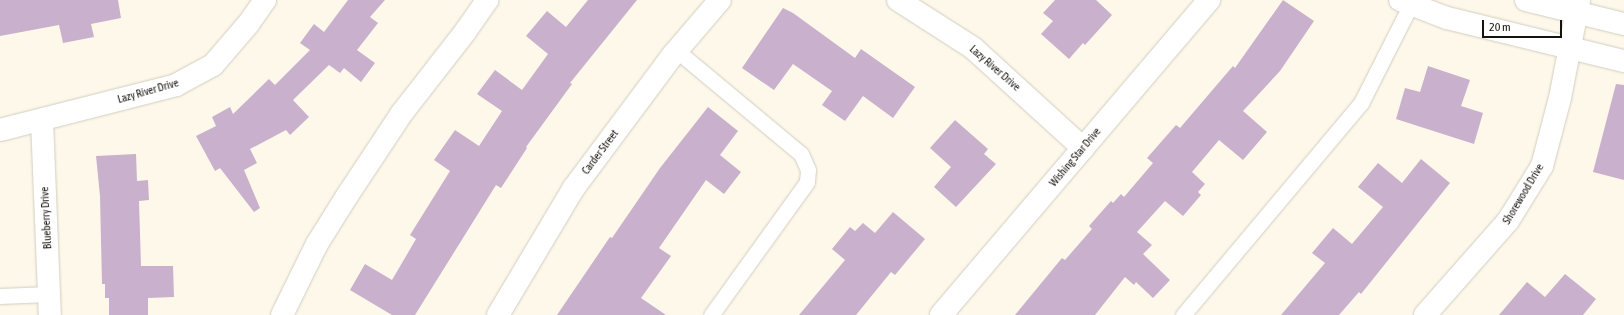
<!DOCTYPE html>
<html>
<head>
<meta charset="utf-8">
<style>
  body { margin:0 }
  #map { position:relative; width:1624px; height:315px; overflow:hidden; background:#fdf8ea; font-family:"Asap Condensed",sans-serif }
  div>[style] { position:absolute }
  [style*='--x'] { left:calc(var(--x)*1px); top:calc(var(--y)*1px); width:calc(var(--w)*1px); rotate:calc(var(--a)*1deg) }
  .building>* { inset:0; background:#c9b0cc }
  .roads { filter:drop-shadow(0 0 1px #d2cdc0) drop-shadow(0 0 1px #d2cdc0) }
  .service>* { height:15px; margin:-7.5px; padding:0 7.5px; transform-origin:7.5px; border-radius:7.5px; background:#fff }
  .minor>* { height:22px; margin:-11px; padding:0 11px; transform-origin:11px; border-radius:11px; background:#fff }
  .tertiary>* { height:22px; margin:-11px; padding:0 11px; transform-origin:11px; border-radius:11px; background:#fff }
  span { translate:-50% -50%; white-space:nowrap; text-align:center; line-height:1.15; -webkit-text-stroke:4px #fff; paint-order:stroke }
  .street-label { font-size:11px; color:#15130e }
  .scale { position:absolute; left:1482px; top:20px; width:80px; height:18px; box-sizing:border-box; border:2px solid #15130e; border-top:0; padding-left:5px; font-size:12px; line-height:14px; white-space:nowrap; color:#15130e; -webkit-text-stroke:3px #fff; paint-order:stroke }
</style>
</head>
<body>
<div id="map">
  <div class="building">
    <div style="clip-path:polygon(0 0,118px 0,121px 18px,91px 24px,94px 37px,63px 43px,59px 25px,0 36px)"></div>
    <div style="clip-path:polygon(348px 0,385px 0,370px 17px,378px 23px,357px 50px,375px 63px,361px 82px,344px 68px,340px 73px,329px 65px,293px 100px,309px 117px,290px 135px,286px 130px,250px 149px,257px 163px,244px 170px,260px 208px,254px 212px,220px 168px,215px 171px,196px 136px,216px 126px,212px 117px,230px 107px,233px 114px,269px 79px,275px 85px,310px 50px,300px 43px,314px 24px,324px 32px)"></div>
    <div style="clip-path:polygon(588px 0,637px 0,570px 83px,572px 84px,526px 147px,527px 148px,501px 188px,496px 185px,415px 315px,392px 315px,350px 290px,365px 264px,392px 280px,416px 239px,410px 235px,450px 171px,434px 160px,455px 130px,479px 146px,502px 111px,477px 94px,495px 70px,522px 90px,548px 54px,526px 36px,547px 11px,566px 27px)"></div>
    <div style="clip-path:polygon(1055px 0,1096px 0,1112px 15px,1085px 45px,1083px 43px,1069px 59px,1041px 34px,1053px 21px,1043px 13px)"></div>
    <div style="clip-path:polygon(1283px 0,1314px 21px,1280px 71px,1243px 111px,1267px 132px,1243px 160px,1219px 140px,1192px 172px,1205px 184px,1198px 192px,1201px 195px,1183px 216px,1165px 201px,1137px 232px,1152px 245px,1143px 254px,1170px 280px,1153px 298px,1136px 282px,1134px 285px,1125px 277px,1095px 315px,1015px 315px,1062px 258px,1065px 260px,1092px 229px,1089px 226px,1111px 201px,1113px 203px,1121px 194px,1124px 197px,1153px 163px,1147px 158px,1176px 125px,1180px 128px,1233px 66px,1235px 68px)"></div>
    <div style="clip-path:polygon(783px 8px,793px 13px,855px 58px,861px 49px,915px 87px,893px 118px,863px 96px,845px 121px,822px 105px,832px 91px,793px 64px,774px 90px,742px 68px)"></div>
    <div style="clip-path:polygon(1428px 66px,1470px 80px,1461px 106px,1483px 113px,1474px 144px,1396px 119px,1405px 88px,1420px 92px)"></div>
    <div style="clip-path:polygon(1616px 84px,1624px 85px,1624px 180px,1593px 172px)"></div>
    <div style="clip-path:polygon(708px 107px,738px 131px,720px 155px,741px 172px,724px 194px,706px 180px,659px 248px,671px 256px,641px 298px,666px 315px,557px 315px,610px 237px,612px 238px,660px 168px)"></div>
    <div style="clip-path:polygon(955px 120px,988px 149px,984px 154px,996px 164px,956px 207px,934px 187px,951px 167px,930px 148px)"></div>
    <div style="clip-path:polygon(136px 154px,137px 181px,148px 180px,149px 200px,139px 201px,141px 266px,173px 266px,174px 297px,148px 298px,148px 315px,109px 315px,109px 298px,105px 298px,105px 284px,102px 284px,100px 196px,96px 156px)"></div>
    <div style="clip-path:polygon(1421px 159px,1450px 183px,1361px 294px,1359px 292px,1339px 315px,1281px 315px,1325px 263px,1312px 253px,1333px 228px,1352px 244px,1383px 207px,1358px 187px,1378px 163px,1402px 183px)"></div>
    <div style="clip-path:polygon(893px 212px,925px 239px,895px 275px,891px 272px,856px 315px,799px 315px,845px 260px,832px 249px,850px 227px,855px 231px,863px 223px,875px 233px)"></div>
    <div style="clip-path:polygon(1565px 274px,1596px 299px,1583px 315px,1499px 315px,1527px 282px,1545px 297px)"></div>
  </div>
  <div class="roads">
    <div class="service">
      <div style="--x:676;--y:50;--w:163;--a:39.8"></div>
      <div style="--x:801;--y:154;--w:17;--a:66"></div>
      <div style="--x:808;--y:170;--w:12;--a:95"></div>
      <div style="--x:807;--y:182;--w:164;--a:125.8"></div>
      <div style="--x:0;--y:296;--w:49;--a:-2.3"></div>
      <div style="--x:1183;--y:315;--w:277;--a:-50"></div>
      <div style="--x:1361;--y:103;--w:111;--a:-63.2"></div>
    </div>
    <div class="minor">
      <div style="--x:898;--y:0;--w:89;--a:32.6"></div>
      <div style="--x:973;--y:48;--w:149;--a:42.3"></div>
      <div style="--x:42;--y:120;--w:195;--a:87.7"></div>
      <div style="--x:0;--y:130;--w:182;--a:-14.3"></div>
      <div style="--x:176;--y:85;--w:42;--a:-28.4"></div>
      <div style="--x:213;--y:65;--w:55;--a:-49.4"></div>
      <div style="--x:249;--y:23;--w:28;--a:-55"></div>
      <div style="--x:282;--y:315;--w:79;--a:-63.8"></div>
      <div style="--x:317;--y:244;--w:57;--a:-58"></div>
      <div style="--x:347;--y:196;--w:100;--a:-56.5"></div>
      <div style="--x:402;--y:113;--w:103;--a:-52.1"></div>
      <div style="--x:465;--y:32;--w:39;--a:-55"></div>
      <div style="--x:498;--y:315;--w:147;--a:-59.2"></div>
      <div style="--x:573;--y:189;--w:167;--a:-53.3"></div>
      <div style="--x:673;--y:55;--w:72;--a:-49.5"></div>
      <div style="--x:941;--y:315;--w:414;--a:-49.6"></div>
      <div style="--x:1425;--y:315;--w:125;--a:-48.6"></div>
      <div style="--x:1508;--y:221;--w:65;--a:-58.3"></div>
      <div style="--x:1542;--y:166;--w:70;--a:-75.2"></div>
      <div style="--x:1560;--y:98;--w:100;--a:-79"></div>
    </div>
    <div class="tertiary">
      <div style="--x:1400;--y:0;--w:50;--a:21"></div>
      <div style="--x:1447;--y:18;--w:182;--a:13.7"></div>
      <div style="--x:1526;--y:0;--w:101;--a:13.8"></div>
    </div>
  </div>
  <div class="street-label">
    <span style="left:995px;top:68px;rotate:41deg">Lazy River Drive</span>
    <span style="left:148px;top:91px;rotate:-16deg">Lazy River Drive</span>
    <span style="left:600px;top:152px;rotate:-53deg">Carder Street</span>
    <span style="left:1075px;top:157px;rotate:-50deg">Wishing Star Drive</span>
    <span style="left:1523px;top:194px;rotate:-59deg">Shorewood Drive</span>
    <span style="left:46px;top:218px;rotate:-93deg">Blueberry Drive</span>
  </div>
  <div class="scale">20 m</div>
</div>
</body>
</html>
